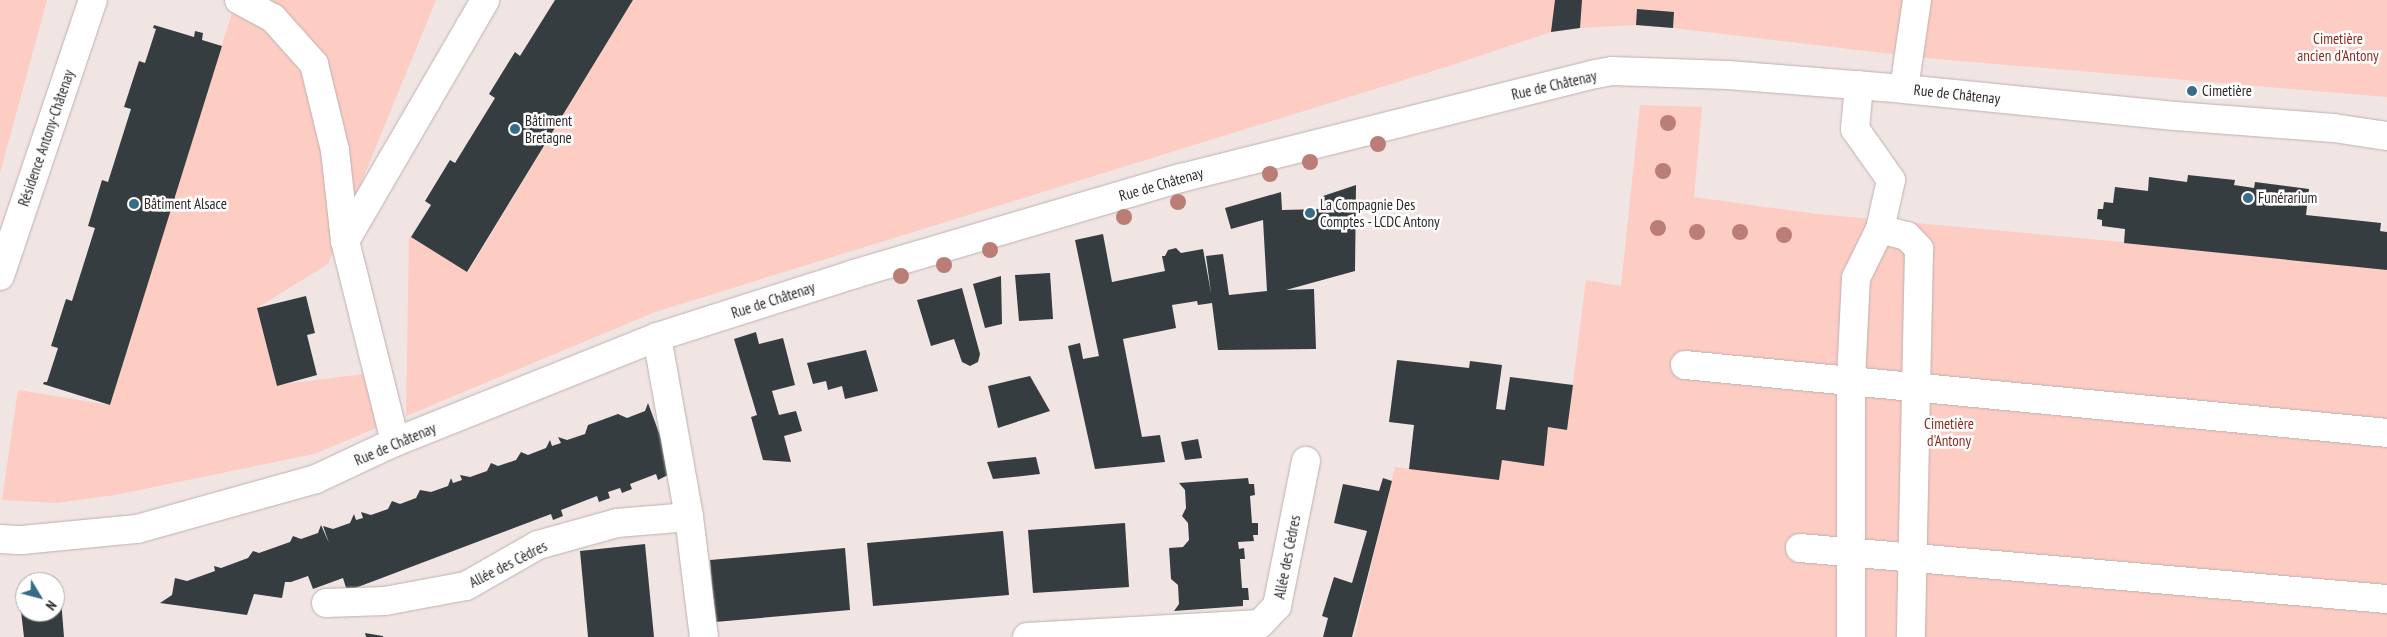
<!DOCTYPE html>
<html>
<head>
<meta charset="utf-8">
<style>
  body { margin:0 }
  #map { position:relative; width:2387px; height:637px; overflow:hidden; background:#f0e5e3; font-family:"PT Sans Narrow",sans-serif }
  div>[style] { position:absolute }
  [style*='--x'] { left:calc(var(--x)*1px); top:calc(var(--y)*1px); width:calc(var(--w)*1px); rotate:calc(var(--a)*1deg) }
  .green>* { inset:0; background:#fdccc3 }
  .building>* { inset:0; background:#363d41 }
  .roads { filter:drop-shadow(0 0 1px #bcb1b0) drop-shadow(0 0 1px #bcb1b0) }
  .minor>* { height:28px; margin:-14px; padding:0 14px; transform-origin:14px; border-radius:14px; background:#fff }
  .major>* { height:28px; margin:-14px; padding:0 14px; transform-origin:14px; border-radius:14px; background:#fff }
  .trees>* { width:16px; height:16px; margin:-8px; border-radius:50%; background:#bb7e77 }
  .dots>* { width:14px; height:14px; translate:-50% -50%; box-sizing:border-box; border:2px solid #fff; border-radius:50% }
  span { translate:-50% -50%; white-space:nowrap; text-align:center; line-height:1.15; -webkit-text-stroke:5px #fff; paint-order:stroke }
  .park-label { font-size:15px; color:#90291e }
  .street-label { font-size:15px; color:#2d2929 }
  .poi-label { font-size:15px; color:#2d2929 }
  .left { translate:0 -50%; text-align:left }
  .north { position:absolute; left:15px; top:572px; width:50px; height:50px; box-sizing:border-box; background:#fff; border:1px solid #aba9a9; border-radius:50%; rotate:127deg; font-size:14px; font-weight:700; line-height:20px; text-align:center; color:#2d2929 }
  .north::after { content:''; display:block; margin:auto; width:18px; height:22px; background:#376c88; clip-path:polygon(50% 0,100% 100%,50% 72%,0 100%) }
</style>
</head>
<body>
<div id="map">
  <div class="green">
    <div style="clip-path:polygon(0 0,47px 0,0 173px)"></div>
    <div style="clip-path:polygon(236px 0,436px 0,328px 264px,257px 308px,277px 385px,371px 373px,386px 424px,314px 454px,115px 495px,56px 503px,2px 500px,18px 390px,110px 405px)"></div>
    <div style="clip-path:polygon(633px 0,2387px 0,2387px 97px,1925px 58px,1673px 28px,1636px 25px,1580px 28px,1551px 32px,1449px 66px,655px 312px,406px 416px,409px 236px,468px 272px)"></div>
    <div style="clip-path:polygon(1640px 105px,1702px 107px,1694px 197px,1817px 214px,2221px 251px,2387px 270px,2387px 637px,1354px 637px,1395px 467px,1499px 480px,1502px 460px,1544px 466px,1548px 427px,1567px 430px,1586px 280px,1621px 286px)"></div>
  </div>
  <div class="building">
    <div style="clip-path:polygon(555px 0,633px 0,467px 272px,411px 237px,431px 205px,425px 201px,450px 160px,455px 163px,495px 98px,489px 94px,515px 52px,520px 56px)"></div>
    <div style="clip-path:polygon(1555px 0,1582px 0,1580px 28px,1551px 32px)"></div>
    <div style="clip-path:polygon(1637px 9px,1674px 12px,1673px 28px,1636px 25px)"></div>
    <div style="clip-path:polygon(154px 25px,194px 37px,195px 31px,203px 33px,202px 40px,222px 46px,110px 405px,43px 384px,44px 382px,47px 382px,58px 348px,51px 346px,66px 299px,72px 301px,95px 228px,88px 226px,102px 180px,108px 182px,131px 109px,124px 107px,139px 61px,145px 63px,156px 29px,153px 28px)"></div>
    <div style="clip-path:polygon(2188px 175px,2235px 180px,2234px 185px,2254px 188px,2255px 182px,2309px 189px,2306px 215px,2381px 223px,2380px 231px,2387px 232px,2387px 270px,2124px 243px,2125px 229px,2102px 226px,2102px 220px,2097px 219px,2098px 209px,2103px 209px,2104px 202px,2113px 203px,2115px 187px,2148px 191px,2149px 177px,2187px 182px)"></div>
    <div style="clip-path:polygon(1356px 185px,1355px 271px,1286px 290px,1314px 289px,1316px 349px,1218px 350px,1212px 303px,1198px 305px,1197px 301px,1172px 305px,1176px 328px,1123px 339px,1142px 437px,1160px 435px,1165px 462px,1095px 469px,1068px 346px,1080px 343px,1083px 359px,1099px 356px,1075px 240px,1103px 234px,1112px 282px,1165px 271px,1162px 256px,1165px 256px,1168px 250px,1176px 248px,1181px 253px,1203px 249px,1211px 293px,1206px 256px,1223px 254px,1229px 295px,1267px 291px,1263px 220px,1231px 229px,1225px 208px,1281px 192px,1282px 210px,1324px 209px,1323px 196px)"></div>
    <div style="clip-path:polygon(1050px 273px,1053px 319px,1019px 321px,1015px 275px)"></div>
    <div style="clip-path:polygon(1001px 276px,1002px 324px,985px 328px,973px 284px)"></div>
    <div style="clip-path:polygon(962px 288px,980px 354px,978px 362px,970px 366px,962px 362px,954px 339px,931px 346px,917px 300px)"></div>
    <div style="clip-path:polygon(306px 296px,315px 333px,307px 335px,317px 375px,277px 386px,257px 308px)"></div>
    <div style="clip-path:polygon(756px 332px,759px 344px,783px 338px,795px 385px,772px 391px,779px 415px,796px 411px,802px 431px,784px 436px,791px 462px,763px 460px,751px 417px,757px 415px,734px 339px)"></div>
    <div style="clip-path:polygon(866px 350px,878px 391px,845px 399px,842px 386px,828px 390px,826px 381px,813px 384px,807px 363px)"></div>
    <div style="clip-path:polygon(1397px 360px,1469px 368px,1470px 361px,1502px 365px,1496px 409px,1505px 410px,1510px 377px,1573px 385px,1567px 430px,1548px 427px,1544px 466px,1502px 460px,1499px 480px,1409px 469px,1414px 425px,1389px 422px)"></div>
    <div style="clip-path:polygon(1030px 376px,1050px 411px,998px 428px,988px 386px)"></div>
    <div style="clip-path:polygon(648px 403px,672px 468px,667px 470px,668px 475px,658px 480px,656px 474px,630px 484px,632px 489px,622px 493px,620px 488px,608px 492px,610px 498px,599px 502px,597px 496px,561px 510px,563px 516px,553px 520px,551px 514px,350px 590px,347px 591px,343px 578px,313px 589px,308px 576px,291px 582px,285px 582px,282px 598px,254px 594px,247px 615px,160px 603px,172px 595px,175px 578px,187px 581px,215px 571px,214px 566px,221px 568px,248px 558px,253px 551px,259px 553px,290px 542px,293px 536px,301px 539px,318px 533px,321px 525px,329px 543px,323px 526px,333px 529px,350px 523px,354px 514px,356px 520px,363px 518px,361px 512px,371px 515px,388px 509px,392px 501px,400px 504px,416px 498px,420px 490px,431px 492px,448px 486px,451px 478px,453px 483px,462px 480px,460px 475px,470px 477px,487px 471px,491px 463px,498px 466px,516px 460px,521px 452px,528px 455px,546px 448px,550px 440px,552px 446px,561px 443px,558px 437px,567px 440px,585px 434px,588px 425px,618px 414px,627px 418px,645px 411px)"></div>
    <div style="clip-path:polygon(1198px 439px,1202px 458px,1185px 460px,1181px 442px)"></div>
    <div style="clip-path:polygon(1036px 457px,1040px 474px,1013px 477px,993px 479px,987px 462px)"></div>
    <div style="clip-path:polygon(1248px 478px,1249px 484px,1254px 484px,1255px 495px,1250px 496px,1252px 523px,1258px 523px,1258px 535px,1253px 535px,1254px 541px,1238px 542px,1239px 549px,1244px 548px,1245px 559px,1240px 559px,1242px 588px,1248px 588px,1249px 600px,1243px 600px,1243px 606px,1174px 611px,1179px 604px,1178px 585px,1171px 579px,1169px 548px,1183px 547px,1189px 540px,1188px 523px,1182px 516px,1186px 508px,1185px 490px,1179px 483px)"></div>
    <div style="clip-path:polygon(1383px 478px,1392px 481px,1352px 637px,1323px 637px,1328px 618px,1322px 616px,1334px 577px,1352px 583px,1367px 531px,1334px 523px,1343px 484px,1379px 491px)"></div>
    <div style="clip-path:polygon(1125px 523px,1129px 587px,1033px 593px,1028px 530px)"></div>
    <div style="clip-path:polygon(1003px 531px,1009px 595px,873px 606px,867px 543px)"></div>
    <div style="clip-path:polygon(645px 544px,654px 637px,588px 637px,580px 551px)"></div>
    <div style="clip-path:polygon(845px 548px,850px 610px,715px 622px,710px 560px)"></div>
    <div style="clip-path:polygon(55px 599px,61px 599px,64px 637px,24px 637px,20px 603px,25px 602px,25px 612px,55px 612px)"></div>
    <div style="clip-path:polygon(365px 633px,383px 636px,383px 637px,366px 637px)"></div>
  </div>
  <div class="roads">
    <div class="minor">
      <div style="--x:239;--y:0;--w:38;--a:28"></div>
      <div style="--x:273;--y:18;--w:62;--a:48.3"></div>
      <div style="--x:314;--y:64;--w:89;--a:76.3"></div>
      <div style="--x:335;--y:150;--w:92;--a:83.7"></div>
      <div style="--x:345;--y:241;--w:279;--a:-59.8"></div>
      <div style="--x:1904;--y:89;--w:90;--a:-81.7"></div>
      <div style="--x:1880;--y:229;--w:28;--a:15"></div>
      <div style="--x:1907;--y:236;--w:18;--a:47"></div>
      <div style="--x:1919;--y:249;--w:388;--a:91.2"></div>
      <div style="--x:345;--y:241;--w:207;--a:76"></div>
      <div style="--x:0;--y:276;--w:291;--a:-71.4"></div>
      <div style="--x:657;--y:337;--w:183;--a:79.9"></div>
      <div style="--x:689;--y:517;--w:121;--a:82.9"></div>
      <div style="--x:1685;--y:365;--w:705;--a:5.53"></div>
      <div style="--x:1800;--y:548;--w:589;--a:4.97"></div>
      <div style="--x:326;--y:603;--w:59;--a:-1.9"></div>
      <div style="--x:385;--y:601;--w:82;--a:-10.5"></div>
      <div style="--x:466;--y:586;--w:83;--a:-29.7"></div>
      <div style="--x:538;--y:545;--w:82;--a:-15.6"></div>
      <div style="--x:617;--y:523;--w:72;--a:-4.8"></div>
      <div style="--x:1027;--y:637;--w:233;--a:-3.2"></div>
      <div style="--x:1260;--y:624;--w:25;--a:-47"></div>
      <div style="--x:1277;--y:606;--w:148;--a:-78.7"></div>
      <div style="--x:1851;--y:637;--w:258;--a:-90"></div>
      <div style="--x:1851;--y:379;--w:101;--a:-87.2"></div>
      <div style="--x:1856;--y:278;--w:55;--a:-63.9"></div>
      <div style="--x:1880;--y:229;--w:50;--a:-77.3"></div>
      <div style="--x:1891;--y:180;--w:62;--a:-125.2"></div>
      <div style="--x:1855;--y:129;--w:44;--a:-84.8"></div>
    </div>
    <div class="major">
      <div style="--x:0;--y:539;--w:22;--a:3"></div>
      <div style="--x:22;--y:540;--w:116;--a:-5.5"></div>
      <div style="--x:137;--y:529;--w:186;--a:-15.6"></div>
      <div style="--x:316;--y:479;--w:87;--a:-25.1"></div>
      <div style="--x:395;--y:442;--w:282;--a:-21.8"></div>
      <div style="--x:657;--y:337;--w:207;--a:-17.7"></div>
      <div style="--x:854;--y:274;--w:341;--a:-16.4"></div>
      <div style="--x:1181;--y:178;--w:428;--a:-14.1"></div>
      <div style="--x:1596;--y:74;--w:16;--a:-11"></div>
      <div style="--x:1612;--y:71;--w:116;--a:2"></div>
      <div style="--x:1728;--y:75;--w:177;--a:4.5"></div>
      <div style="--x:1904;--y:89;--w:272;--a:5.7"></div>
      <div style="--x:2175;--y:116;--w:159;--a:4.3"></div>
      <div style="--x:2334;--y:128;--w:54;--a:8.6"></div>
    </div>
  </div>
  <div class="trees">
    <div style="left:1668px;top:123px"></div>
    <div style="left:1378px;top:144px"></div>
    <div style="left:1310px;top:162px"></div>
    <div style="left:1663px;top:171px"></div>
    <div style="left:1270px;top:174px"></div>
    <div style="left:1178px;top:202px"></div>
    <div style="left:1124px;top:217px"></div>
    <div style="left:1658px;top:228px"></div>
    <div style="left:1697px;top:232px"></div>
    <div style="left:1740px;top:232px"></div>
    <div style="left:1784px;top:235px"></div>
    <div style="left:990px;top:250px"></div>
    <div style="left:944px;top:265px"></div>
    <div style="left:901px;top:276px"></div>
  </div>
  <div class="dots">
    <div style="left:2192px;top:91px;background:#376c88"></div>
    <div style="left:515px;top:129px;background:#376c88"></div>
    <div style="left:2248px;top:198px;background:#376c88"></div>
    <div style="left:134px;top:204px;background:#376c88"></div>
    <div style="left:1310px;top:213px;background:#376c88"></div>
  </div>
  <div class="park-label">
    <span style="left:2338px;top:47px">Cimetière<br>ancien d'Antony</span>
    <span style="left:1949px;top:432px">Cimetière<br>d'Antony</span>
  </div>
  <div class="street-label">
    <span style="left:1554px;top:85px;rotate:-13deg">Rue de Châtenay</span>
    <span style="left:1957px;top:94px;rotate:6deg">Rue de Châtenay</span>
    <span style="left:46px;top:138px;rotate:-71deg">Résidence Antony-Châtenay</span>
    <span style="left:1161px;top:184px;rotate:-16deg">Rue de Châtenay</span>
    <span style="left:773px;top:300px;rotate:-18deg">Rue de Châtenay</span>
    <span style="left:395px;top:444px;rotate:-23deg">Rue de Châtenay</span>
    <span style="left:1287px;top:557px;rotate:-79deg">Allée des Cèdres</span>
    <span style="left:508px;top:564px;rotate:-27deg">Allée des Cèdres</span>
  </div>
  <div class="poi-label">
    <span class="left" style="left:2202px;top:91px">Cimetière</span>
    <span class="left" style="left:525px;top:129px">Bâtiment<br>Bretagne</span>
    <span class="left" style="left:2258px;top:198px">Funérarium</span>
    <span class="left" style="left:144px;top:204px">Bâtiment Alsace</span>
    <span class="left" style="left:1320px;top:213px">La Compagnie Des<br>Comptes - LCDC Antony</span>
  </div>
  <div class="north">N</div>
</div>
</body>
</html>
